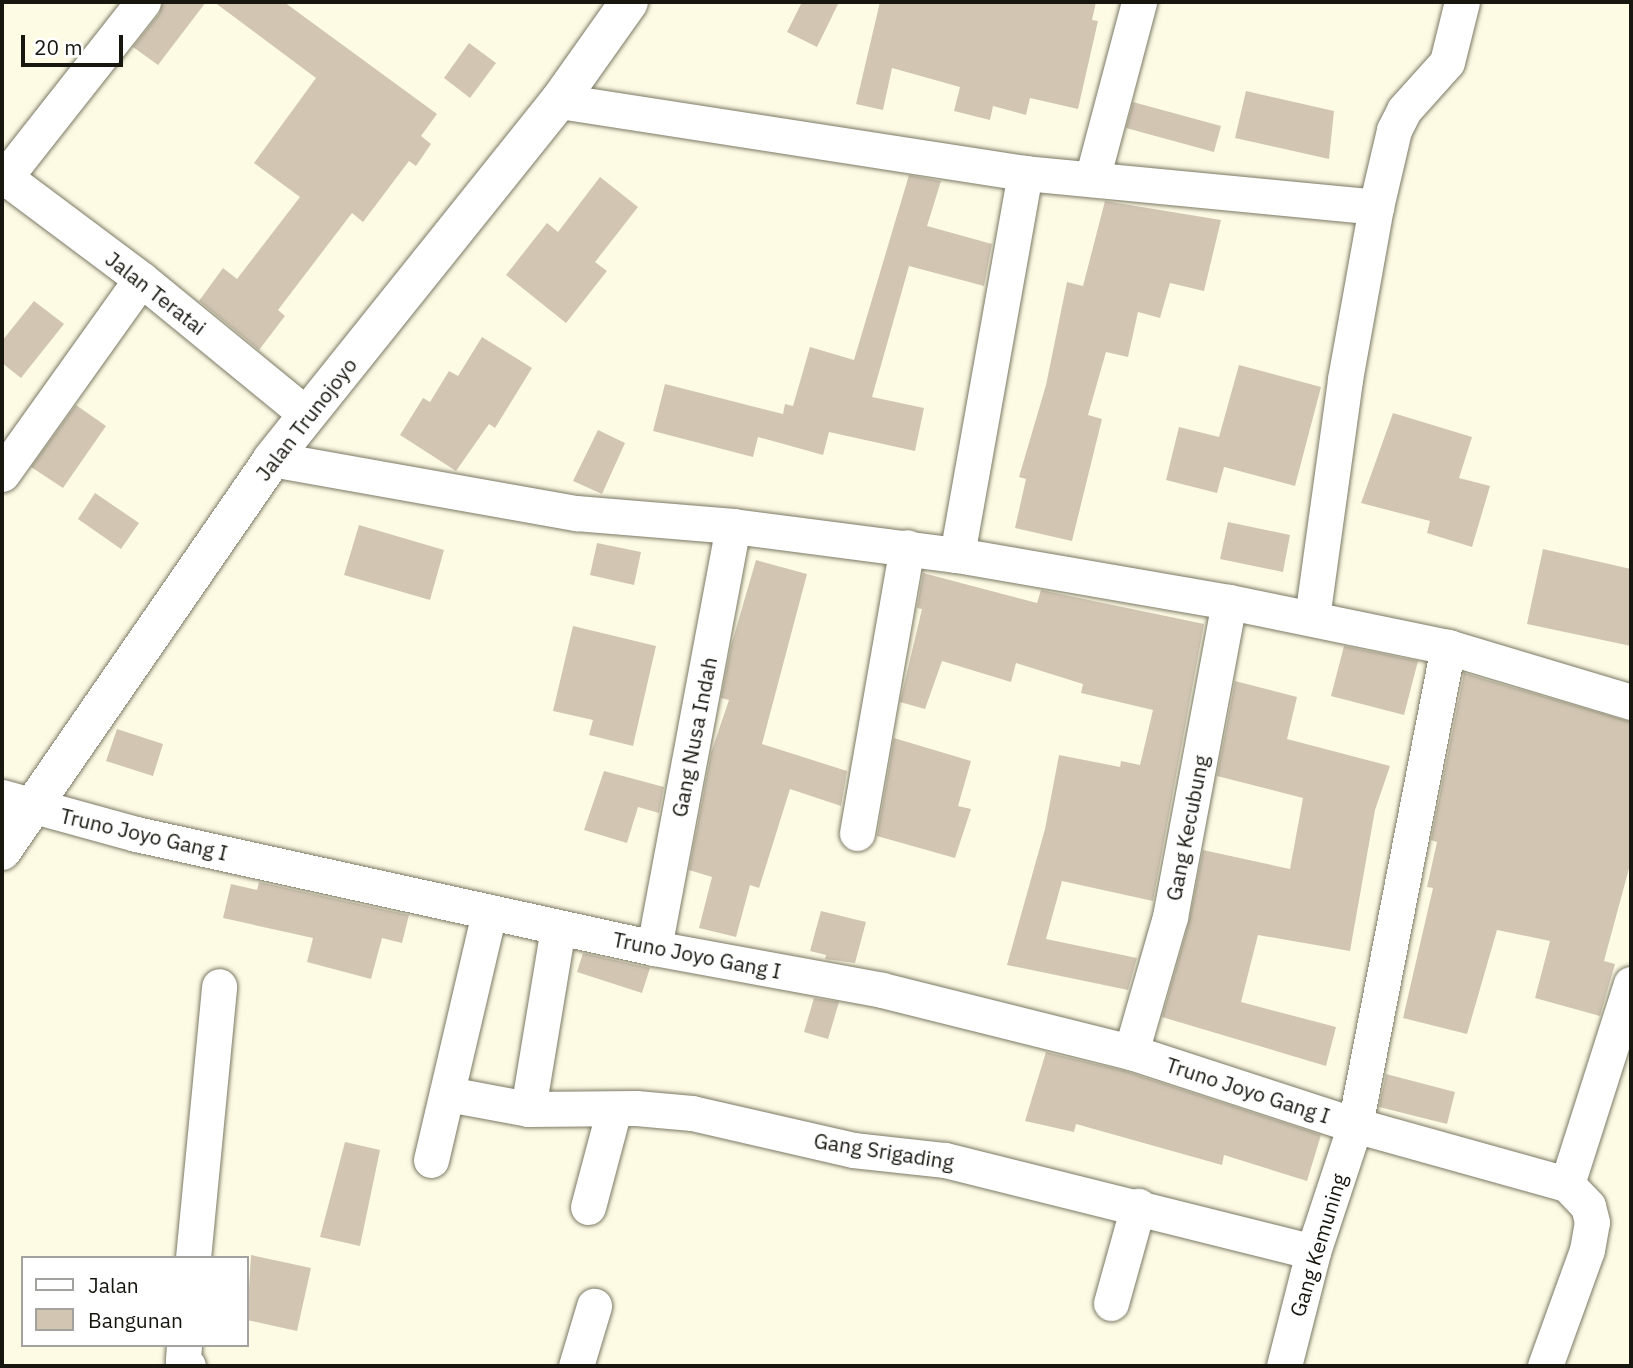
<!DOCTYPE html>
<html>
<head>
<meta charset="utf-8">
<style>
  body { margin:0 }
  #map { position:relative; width:1633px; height:1368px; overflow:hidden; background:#fefbe5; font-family:"IBM Plex Sans",sans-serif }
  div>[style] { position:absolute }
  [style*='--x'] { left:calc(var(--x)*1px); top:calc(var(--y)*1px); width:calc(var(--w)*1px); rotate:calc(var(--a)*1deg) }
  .building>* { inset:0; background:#d2c6b3 }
  .roads { filter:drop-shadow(0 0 2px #7b7965) drop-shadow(0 0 2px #7b7965) }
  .minor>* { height:35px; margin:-17.5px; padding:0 17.5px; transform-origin:17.5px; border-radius:17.5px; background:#fff }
  .major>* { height:38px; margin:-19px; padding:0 19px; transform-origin:19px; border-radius:19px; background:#fff }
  span { translate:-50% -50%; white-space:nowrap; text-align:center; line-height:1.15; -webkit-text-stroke:7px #fff; paint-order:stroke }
  .street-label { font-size:21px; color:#18170f }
  .frame { position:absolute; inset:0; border:4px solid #18170f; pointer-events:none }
  .legend { position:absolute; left:21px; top:1256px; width:228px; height:91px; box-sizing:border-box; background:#fff; border:2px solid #a3a29f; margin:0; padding:9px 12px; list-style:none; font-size:21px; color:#18170f }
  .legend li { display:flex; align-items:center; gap:14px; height:35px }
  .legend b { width:35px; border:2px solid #a3a29f }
  .scale { position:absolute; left:21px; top:35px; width:102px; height:32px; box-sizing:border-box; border:4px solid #18170f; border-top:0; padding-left:9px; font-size:21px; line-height:24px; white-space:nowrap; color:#18170f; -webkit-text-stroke:5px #fff; paint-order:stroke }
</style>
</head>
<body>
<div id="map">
  <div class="building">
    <div style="clip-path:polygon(163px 2px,206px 2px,158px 65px,133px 47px,159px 14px)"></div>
    <div style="clip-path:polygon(214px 2px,284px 2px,437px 114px,421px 136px,431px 144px,416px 166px,409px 161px,363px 222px,352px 213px,278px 310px,285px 316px,259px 350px,199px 301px,223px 268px,237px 279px,300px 197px,254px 163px,316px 78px)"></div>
    <div style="clip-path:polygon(802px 2px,839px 2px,817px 47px,787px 32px)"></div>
    <div style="clip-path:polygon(880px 2px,1096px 2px,1092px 20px,1098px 21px,1078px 109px,1030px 98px,1026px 115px,993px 106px,990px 120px,954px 111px,960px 87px,892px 68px,883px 110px,856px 104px)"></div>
    <div style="clip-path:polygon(469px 43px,496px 63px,470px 98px,444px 78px)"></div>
    <div style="clip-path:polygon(1246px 91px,1334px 111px,1329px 159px,1235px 138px)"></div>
    <div style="clip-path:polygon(1133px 102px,1221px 126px,1214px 152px,1126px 128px)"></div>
    <div style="clip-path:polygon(909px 175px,941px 181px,927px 226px,992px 244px,984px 286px,909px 266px,872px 397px,924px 408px,915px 451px,829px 432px,823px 455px,758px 437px,753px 457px,653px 431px,665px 384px,783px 414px,785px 404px,793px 406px,810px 347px,854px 360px)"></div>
    <div style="clip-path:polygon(600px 177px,638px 207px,595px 262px,607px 271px,566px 323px,506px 275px,547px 223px,558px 232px)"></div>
    <div style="clip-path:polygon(1105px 201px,1221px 220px,1204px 291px,1170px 283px,1160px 318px,1138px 312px,1128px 357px,1106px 352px,1088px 415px,1102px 419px,1072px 541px,1015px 528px,1026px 479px,1019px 477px,1046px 385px,1067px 282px,1083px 286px)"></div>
    <div style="clip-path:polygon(34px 301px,64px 324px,21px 378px,2px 363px,2px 341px)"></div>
    <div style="clip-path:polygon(482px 337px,532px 368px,495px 428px,489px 424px,456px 471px,400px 435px,423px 398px,430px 402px,449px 371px,458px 376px)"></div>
    <div style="clip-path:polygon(1239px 365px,1321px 387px,1295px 486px,1224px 467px,1217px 493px,1166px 480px,1179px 427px,1219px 437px)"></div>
    <div style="clip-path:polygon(76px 405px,106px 426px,63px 488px,31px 467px)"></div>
    <div style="clip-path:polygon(1393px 413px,1472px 437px,1459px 478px,1490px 486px,1472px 547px,1427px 533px,1430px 521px,1361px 503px)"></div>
    <div style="clip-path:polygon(598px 430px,625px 443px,602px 494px,573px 481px)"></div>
    <div style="clip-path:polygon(95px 493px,139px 523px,121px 549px,78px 519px)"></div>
    <div style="clip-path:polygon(1228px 522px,1290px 535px,1283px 572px,1220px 559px)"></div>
    <div style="clip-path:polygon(359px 525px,444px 550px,430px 600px,344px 575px)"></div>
    <div style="clip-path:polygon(597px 543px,641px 552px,634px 585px,590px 575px)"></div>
    <div style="clip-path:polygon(1543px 549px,1631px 569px,1631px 646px,1527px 624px)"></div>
    <div style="clip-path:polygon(756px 560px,807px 574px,762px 744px,847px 771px,841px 806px,790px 789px,759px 888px,750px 885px,736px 937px,699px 928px,712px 877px,689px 870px,711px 753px,729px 700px,721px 698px,731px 646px)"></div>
    <div style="clip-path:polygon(923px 573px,1037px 603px,1041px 590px,1204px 624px,1153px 901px,1062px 881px,1046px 939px,1137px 958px,1128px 990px,1007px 965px,1045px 829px,1059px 755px,1120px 767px,1121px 761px,1140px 765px,1153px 710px,1081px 693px,1083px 684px,1016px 663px,1011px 682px,942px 661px,925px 709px,900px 702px,922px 609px,917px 608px)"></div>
    <div style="clip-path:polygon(573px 626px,656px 646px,633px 746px,589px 735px,593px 720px,553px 711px)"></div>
    <div style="clip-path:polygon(1344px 646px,1418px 661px,1404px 715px,1331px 696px)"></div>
    <div style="clip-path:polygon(1464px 673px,1631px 722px,1631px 861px,1604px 961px,1615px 964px,1600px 1016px,1535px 998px,1550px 941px,1497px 930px,1467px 1034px,1403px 1018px,1433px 888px,1427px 887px,1437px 842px,1431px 840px)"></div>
    <div style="clip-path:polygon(1235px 681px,1297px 697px,1287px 739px,1390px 766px,1375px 810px,1350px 951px,1258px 935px,1241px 1002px,1336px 1027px,1326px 1066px,1162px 1017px,1189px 922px,1203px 850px,1290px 869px,1303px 798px,1217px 776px)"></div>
    <div style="clip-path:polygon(117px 729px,163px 744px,153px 776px,106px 761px)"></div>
    <div style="clip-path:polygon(894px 738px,971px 761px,958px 806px,971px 809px,955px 858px,877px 836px)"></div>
    <div style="clip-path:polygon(604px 771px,664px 787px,659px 813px,638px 807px,627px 843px,584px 830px)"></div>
    <div style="clip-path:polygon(259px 882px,409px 915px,402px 943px,382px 938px,371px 979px,307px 962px,313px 938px,223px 918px,231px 884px,257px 890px)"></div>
    <div style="clip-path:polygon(821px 911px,866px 922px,855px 963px,825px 959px,826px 955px,810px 951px)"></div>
    <div style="clip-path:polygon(583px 953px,650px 968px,642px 993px,577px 972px)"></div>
    <div style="clip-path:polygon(814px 998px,839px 1002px,828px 1039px,804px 1032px)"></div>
    <div style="clip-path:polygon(1046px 1052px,1125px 1071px,1321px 1135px,1307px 1181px,1224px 1155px,1222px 1165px,1076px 1124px,1074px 1132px,1025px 1121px)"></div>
    <div style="clip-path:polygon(1386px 1074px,1455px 1092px,1447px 1124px,1379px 1107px)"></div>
    <div style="clip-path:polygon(345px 1142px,380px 1150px,360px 1246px,320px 1237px)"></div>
    <div style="clip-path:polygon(251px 1255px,311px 1268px,297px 1331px,247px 1320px)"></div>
  </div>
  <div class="roads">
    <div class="minor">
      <div style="--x:559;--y:101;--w:472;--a:8.8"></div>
      <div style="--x:1025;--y:173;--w:388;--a:100.1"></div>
      <div style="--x:1025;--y:173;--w:353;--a:5.5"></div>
      <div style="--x:1376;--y:207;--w:176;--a:100.2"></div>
      <div style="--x:1345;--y:380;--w:240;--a:97.9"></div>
      <div style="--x:2;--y:175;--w:174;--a:36.8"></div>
      <div style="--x:141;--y:279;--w:215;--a:39.3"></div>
      <div style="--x:1092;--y:179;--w:183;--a:-75.1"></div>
      <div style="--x:2;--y:181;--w:228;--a:-51.8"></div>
      <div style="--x:1376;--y:207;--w:79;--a:-76.8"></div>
      <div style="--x:1394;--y:130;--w:22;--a:-63"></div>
      <div style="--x:1404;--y:110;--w:64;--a:-48.1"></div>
      <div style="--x:1447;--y:62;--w:62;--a:-76"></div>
      <div style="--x:272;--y:459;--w:309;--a:10.1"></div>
      <div style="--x:576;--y:513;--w:158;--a:4.7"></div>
      <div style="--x:733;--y:526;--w:226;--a:7.4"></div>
      <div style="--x:957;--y:555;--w:276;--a:9.8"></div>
      <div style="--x:1229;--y:602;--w:224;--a:11.6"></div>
      <div style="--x:2;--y:474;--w:239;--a:-54.5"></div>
      <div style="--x:2;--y:797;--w:139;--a:15.4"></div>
      <div style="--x:136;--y:834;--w:530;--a:12.41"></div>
      <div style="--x:654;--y:948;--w:232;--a:10.4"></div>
      <div style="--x:882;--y:990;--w:257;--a:14"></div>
      <div style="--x:1131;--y:1052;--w:236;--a:18.1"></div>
      <div style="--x:1355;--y:1125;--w:220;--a:15.6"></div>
      <div style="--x:1567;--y:1184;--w:210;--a:-72.3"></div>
      <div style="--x:857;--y:833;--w:290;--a:-80.1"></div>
      <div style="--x:654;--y:948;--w:429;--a:-79.4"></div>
      <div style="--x:1131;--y:1052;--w:141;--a:-73.9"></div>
      <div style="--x:1170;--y:917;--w:320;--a:-79.4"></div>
      <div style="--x:448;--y:1094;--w:81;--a:10.6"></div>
      <div style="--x:528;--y:1109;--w:108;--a:-0.5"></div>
      <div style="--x:636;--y:1108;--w:56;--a:5.1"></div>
      <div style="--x:692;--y:1113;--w:165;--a:12.9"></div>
      <div style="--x:853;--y:1150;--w:93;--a:6.2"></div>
      <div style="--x:945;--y:1160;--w:379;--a:14"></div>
      <div style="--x:528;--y:1109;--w:184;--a:-80.6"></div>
      <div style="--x:431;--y:1160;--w:255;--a:-76.8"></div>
      <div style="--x:588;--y:1207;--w:101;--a:-75.1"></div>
      <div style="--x:193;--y:1258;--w:273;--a:-84.5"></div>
      <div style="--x:1111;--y:1303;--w:101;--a:-74.4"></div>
      <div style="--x:184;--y:1345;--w:16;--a:94"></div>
      <div style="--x:183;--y:1361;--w:7;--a:45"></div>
      <div style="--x:576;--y:1366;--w:63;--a:-73.3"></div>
      <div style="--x:1284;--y:1366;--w:118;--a:-75.7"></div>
      <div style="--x:1313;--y:1252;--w:134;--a:-71.7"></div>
      <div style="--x:1355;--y:1125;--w:487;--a:-79"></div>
      <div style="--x:1448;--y:647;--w:191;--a:16.7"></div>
      <div style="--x:1545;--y:1366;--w:123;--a:-70.1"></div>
      <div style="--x:1587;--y:1250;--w:28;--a:-80"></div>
      <div style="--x:1592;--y:1222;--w:16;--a:-104"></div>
      <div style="--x:1588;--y:1206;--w:30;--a:-134"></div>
    </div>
    <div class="major">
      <div style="--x:2;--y:851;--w:476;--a:-55.4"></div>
      <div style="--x:272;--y:459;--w:459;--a:-51.3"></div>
      <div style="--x:559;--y:101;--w:121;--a:-54.7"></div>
    </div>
  </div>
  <div class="street-label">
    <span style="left:156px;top:293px;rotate:38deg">Jalan Teratai</span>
    <span style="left:306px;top:419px;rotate:-52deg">Jalan Trunojoyo</span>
    <span style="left:694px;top:737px;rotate:-79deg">Gang Nusa Indah</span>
    <span style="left:1187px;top:828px;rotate:-79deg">Gang Kecubung</span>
    <span style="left:144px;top:834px;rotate:13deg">Truno Joyo Gang I</span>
    <span style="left:697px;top:955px;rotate:11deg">Truno Joyo Gang I</span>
    <span style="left:1248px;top:1090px;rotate:18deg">Truno Joyo Gang I</span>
    <span style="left:884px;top:1151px;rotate:9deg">Gang Srigading</span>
    <span style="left:1318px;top:1245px;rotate:-73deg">Gang Kemuning</span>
  </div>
  <div class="frame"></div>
  <ul class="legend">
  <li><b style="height:9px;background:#fff"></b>Jalan</li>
  <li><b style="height:19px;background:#d2c6b3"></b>Bangunan</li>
  </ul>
  <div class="scale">20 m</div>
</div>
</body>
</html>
